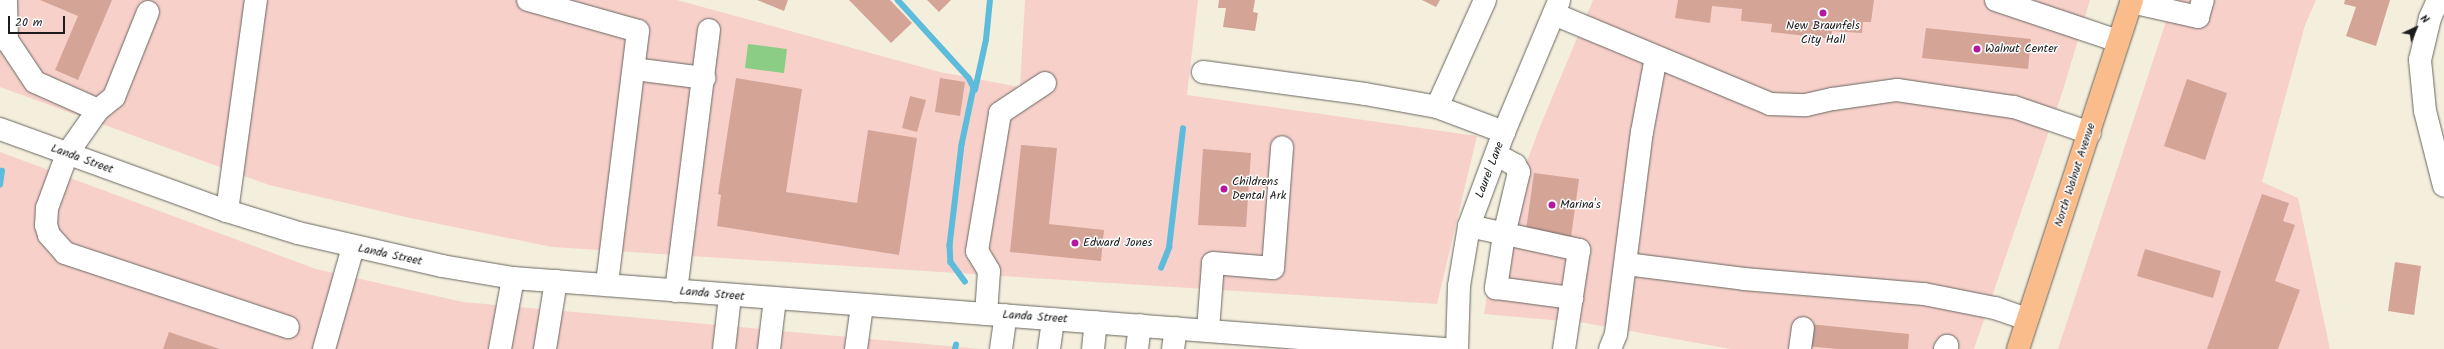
<!DOCTYPE html>
<html>
<head>
<meta charset="utf-8">
<style>
  body { margin:0 }
  #map { position:relative; width:2444px; height:349px; overflow:hidden; background:#f4efdd; font-family:Kalam,sans-serif }
  div>[style] { position:absolute }
  [style*='--x'] { left:calc(var(--x)*1px); top:calc(var(--y)*1px); width:calc(var(--w)*1px); rotate:calc(var(--a)*1deg) }
  .built>* { inset:0; background:#f7d0ca }
  .green>* { inset:0; background:#8ccd85 }
  .stream>* { height:5.5px; margin:-2.75px; padding:0 2.75px; transform-origin:2.75px; border-radius:2.75px; background:#5dbbdb }
  .building>* { inset:0; background:#d4a497 }
  .roads { filter:drop-shadow(0 0 1px #686660) drop-shadow(0 0 1px #686660) }
  .minor>* { height:22px; margin:-11px; padding:0 11px; transform-origin:11px; border-radius:11px; background:#fff }
  .major>* { height:22px; margin:-11px; padding:0 11px; transform-origin:11px; border-radius:11px; background:#fabc8b }
  .dots>* { width:11px; height:11px; translate:-50% -50%; box-sizing:border-box; border:2px solid #fff; border-radius:50% }
  span { translate:-50% -50%; white-space:nowrap; text-align:center; line-height:1.15; -webkit-text-stroke:3px #fff; paint-order:stroke }
  .poi-label { font-size:12px; color:#1c1c1c }
  .left { translate:0 -50%; text-align:left }
  .street-label { font-size:12px; color:#1c1c1c }
  .north { position:absolute; left:2396px; top:8px; width:40px; height:40px; -webkit-text-stroke:3px #fff; paint-order:stroke; rotate:44deg; font-size:11px; font-weight:700; line-height:16px; text-align:center; color:#1c1c1c }
  .north::after { content:''; display:block; margin:auto; width:14px; height:18px; background:#1c1c1c; clip-path:polygon(50% 0,100% 100%,50% 72%,0 100%) }
  .scale { position:absolute; left:8px; top:16px; width:57px; height:18px; box-sizing:border-box; border:2px solid #1c1c1c; border-top:0; padding-left:5px; font-size:12px; line-height:14px; white-space:nowrap; color:#1c1c1c; -webkit-text-stroke:3px #fff; paint-order:stroke }
</style>
</head>
<body>
<div id="map">
  <div class="built">
    <div style="clip-path:polygon(0 0,677px 0,940px 72px,1020px 87px,1025px 0,1198px 0,1187px 95px,1477px 136px,1437px 304px,552px 247px,410px 218px,269px 185px,0 87px)"></div>
    <div style="clip-path:polygon(1593px 0,2090px 0,2063px 90px,1974px 349px,1731px 349px,1585px 323px,1484px 314px,1496px 243px,1541px 124px)"></div>
    <div style="clip-path:polygon(2173px 0,2316px 0,2305px 25px,2262px 182px,2298px 198px,2330px 349px,2058px 349px)"></div>
    <div style="clip-path:polygon(0 152px,316px 269px,463px 302px,981px 349px,0 349px)"></div>
  </div>
  <div class="green">
    <div style="clip-path:polygon(748px 44px,787px 49px,784px 73px,745px 68px)"></div>
  </div>
  <div class="stream">
    <div style="--x:898;--y:0;--w:105;--a:47.7"></div>
    <div style="--x:969;--y:78;--w:11;--a:63"></div>
    <div style="--x:974;--y:88;--w:58;--a:101.9"></div>
    <div style="--x:962;--y:145;--w:101;--a:96.8"></div>
    <div style="--x:950;--y:245;--w:17;--a:87"></div>
    <div style="--x:951;--y:262;--w:24;--a:54"></div>
    <div style="--x:975;--y:90;--w:51;--a:-77.6"></div>
    <div style="--x:986;--y:40;--w:40;--a:-84.3"></div>
    <div style="--x:0;--y:185;--w:14;--a:-82"></div>
    <div style="--x:1161;--y:268;--w:22;--a:-68"></div>
    <div style="--x:1169;--y:248;--w:120;--a:-83.3"></div>
    <div style="--x:955;--y:349;--w:4;--a:-76"></div>
  </div>
  <div class="building">
    <div style="clip-path:polygon(40px 0,112px 0,78px 80px,55px 70px,78px 16px)"></div>
    <div style="clip-path:polygon(757px 0,788px 0,784px 11px)"></div>
    <div style="clip-path:polygon(849px 0,890px 0,912px 23px,891px 43px)"></div>
    <div style="clip-path:polygon(927px 0,951px 0,939px 12px)"></div>
    <div style="clip-path:polygon(1219px 0,1255px 0,1253px 12px,1258px 13px,1255px 31px,1223px 27px,1226px 8px,1218px 8px)"></div>
    <div style="clip-path:polygon(1422px 0,1440px 0,1436px 7px)"></div>
    <div style="clip-path:polygon(1678px 0,1874px 0,1871px 22px,1863px 22px,1862px 33px,1832px 31px,1832px 39px,1771px 32px,1772px 24px,1741px 21px,1742px 9px,1712px 6px,1710px 23px,1675px 18px)"></div>
    <div style="clip-path:polygon(2345px 0,2390px 0,2376px 46px,2346px 36px,2356px 7px,2344px 4px)"></div>
    <div style="clip-path:polygon(1926px 28px,2031px 39px,2028px 69px,1922px 58px)"></div>
    <div style="clip-path:polygon(736px 78px,802px 89px,786px 192px,857px 203px,868px 130px,917px 138px,899px 255px,717px 226px,721px 195px,718px 194px)"></div>
    <div style="clip-path:polygon(940px 78px,965px 82px,960px 116px,935px 112px)"></div>
    <div style="clip-path:polygon(2187px 79px,2227px 93px,2205px 160px,2164px 146px)"></div>
    <div style="clip-path:polygon(910px 96px,926px 100px,917px 132px,902px 128px)"></div>
    <div style="clip-path:polygon(1021px 145px,1057px 148px,1049px 224px,1104px 230px,1101px 261px,1010px 252px)"></div>
    <div style="clip-path:polygon(1203px 149px,1251px 153px,1246px 227px,1198px 225px)"></div>
    <div style="clip-path:polygon(1534px 173px,1579px 179px,1571px 237px,1526px 230px)"></div>
    <div style="clip-path:polygon(2262px 194px,2289px 203px,2283px 221px,2295px 225px,2275px 281px,2300px 290px,2278px 349px,2207px 349px)"></div>
    <div style="clip-path:polygon(2145px 249px,2221px 271px,2213px 298px,2137px 276px)"></div>
    <div style="clip-path:polygon(2395px 262px,2421px 266px,2414px 315px,2388px 311px)"></div>
    <div style="clip-path:polygon(1809px 324px,1909px 334px,1908px 349px,1838px 349px,1806px 346px)"></div>
    <div style="clip-path:polygon(169px 332px,220px 349px,163px 349px)"></div>
  </div>
  <div class="roads">
    <div class="minor">
      <div style="--x:6;--y:0;--w:40;--a:88.6"></div>
      <div style="--x:528;--y:0;--w:114;--a:15.7"></div>
      <div style="--x:638;--y:31;--w:256;--a:97"></div>
      <div style="--x:1996;--y:0;--w:129;--a:18.6"></div>
      <div style="--x:2438;--y:0;--w:20;--a:114"></div>
      <div style="--x:2430;--y:18;--w:43;--a:103.4"></div>
      <div style="--x:2420;--y:60;--w:51;--a:84.4"></div>
      <div style="--x:2425;--y:111;--w:77;--a:75.8"></div>
      <div style="--x:2131;--y:2;--w:69;--a:12.6"></div>
      <div style="--x:2198;--y:17;--w:18;--a:-74"></div>
      <div style="--x:148;--y:12;--w:92;--a:111.8"></div>
      <div style="--x:114;--y:97;--w:21;--a:141"></div>
      <div style="--x:98;--y:110;--w:54;--a:125.2"></div>
      <div style="--x:67;--y:154;--w:58;--a:110.3"></div>
      <div style="--x:47;--y:208;--w:17;--a:93"></div>
      <div style="--x:46;--y:225;--w:10;--a:73"></div>
      <div style="--x:49;--y:235;--w:24;--a:48"></div>
      <div style="--x:65;--y:253;--w:235;--a:18.4"></div>
      <div style="--x:1554;--y:14;--w:234;--a:22.6"></div>
      <div style="--x:1770;--y:104;--w:36;--a:2"></div>
      <div style="--x:1806;--y:105;--w:28;--a:-13"></div>
      <div style="--x:1833;--y:99;--w:65;--a:-8"></div>
      <div style="--x:1897;--y:90;--w:118;--a:8.3"></div>
      <div style="--x:2014;--y:107;--w:80;--a:18.9"></div>
      <div style="--x:0;--y:39;--w:7;--a:8"></div>
      <div style="--x:7;--y:40;--w:50;--a:56.3"></div>
      <div style="--x:35;--y:82;--w:69;--a:24"></div>
      <div style="--x:634;--y:69;--w:71;--a:7.3"></div>
      <div style="--x:1203;--y:72;--w:163;--a:7.7"></div>
      <div style="--x:1365;--y:94;--w:73;--a:10.2"></div>
      <div style="--x:1437;--y:107;--w:72;--a:20.5"></div>
      <div style="--x:1437;--y:107;--w:117;--a:-65.8"></div>
      <div style="--x:0;--y:129;--w:241;--a:19.9"></div>
      <div style="--x:227;--y:211;--w:74;--a:17.2"></div>
      <div style="--x:298;--y:233;--w:148;--a:12.9"></div>
      <div style="--x:442;--y:266;--w:72;--a:9.6"></div>
      <div style="--x:513;--y:278;--w:934;--a:4.36"></div>
      <div style="--x:1497;--y:155;--w:21;--a:29"></div>
      <div style="--x:1515;--y:165;--w:8;--a:60"></div>
      <div style="--x:1519;--y:172;--w:65;--a:103.4"></div>
      <div style="--x:1504;--y:235;--w:54;--a:98.6"></div>
      <div style="--x:1496;--y:288;--w:77;--a:7.5"></div>
      <div style="--x:227;--y:211;--w:213;--a:-82.2"></div>
      <div style="--x:1469;--y:226;--w:113;--a:12.3"></div>
      <div style="--x:1579;--y:250;--w:100;--a:98.6"></div>
      <div style="--x:1626;--y:264;--w:119;--a:7.2"></div>
      <div style="--x:1744;--y:279;--w:181;--a:4.8"></div>
      <div style="--x:1924;--y:294;--w:72;--a:11.2"></div>
      <div style="--x:1995;--y:308;--w:34;--a:19"></div>
      <div style="--x:676;--y:291;--w:263;--a:-82.8"></div>
      <div style="--x:986;--y:314;--w:43;--a:-86"></div>
      <div style="--x:989;--y:271;--w:23;--a:-121"></div>
      <div style="--x:977;--y:251;--w:140;--a:-80.5"></div>
      <div style="--x:1000;--y:113;--w:54;--a:-33.7"></div>
      <div style="--x:1208;--y:330;--w:67;--a:-85.7"></div>
      <div style="--x:1213;--y:263;--w:60;--a:4.8"></div>
      <div style="--x:1273;--y:268;--w:121;--a:-85.7"></div>
      <div style="--x:324;--y:349;--w:106;--a:-74.1"></div>
      <div style="--x:500;--y:349;--w:72;--a:-79.6"></div>
      <div style="--x:545;--y:349;--w:69;--a:-80.8"></div>
      <div style="--x:724;--y:349;--w:53;--a:-83.5"></div>
      <div style="--x:769;--y:349;--w:50;--a:-83.2"></div>
      <div style="--x:856;--y:349;--w:43;--a:-82.1"></div>
      <div style="--x:1001;--y:349;--w:34;--a:-82"></div>
      <div style="--x:1049;--y:349;--w:30;--a:-82"></div>
      <div style="--x:1093;--y:349;--w:27;--a:-84"></div>
      <div style="--x:1137;--y:349;--w:24;--a:-83"></div>
      <div style="--x:1173;--y:349;--w:21;--a:-82"></div>
      <div style="--x:1457;--y:349;--w:63;--a:-88.2"></div>
      <div style="--x:1459;--y:286;--w:61;--a:-80.5"></div>
      <div style="--x:1469;--y:226;--w:100;--a:-69.6"></div>
      <div style="--x:1504;--y:132;--w:142;--a:-67.2"></div>
      <div style="--x:1610;--y:349;--w:16;--a:-68"></div>
      <div style="--x:1616;--y:334;--w:204;--a:-82.7"></div>
      <div style="--x:1642;--y:132;--w:76;--a:-79.4"></div>
      <div style="--x:1800;--y:349;--w:21;--a:-82"></div>
      <div style="--x:1945;--y:349;--w:4;--a:-56"></div>
    </div>
    <div class="major">
      <div style="--x:2018;--y:349;--w:367;--a:-71.9"></div>
    </div>
  </div>
  <div class="dots">
    <div style="left:1823px;top:13px;background:#b5179e"></div>
    <div style="left:1977px;top:49px;background:#b5179e"></div>
    <div style="left:1224px;top:189px;background:#b5179e"></div>
    <div style="left:1552px;top:205px;background:#b5179e"></div>
    <div style="left:1075px;top:243px;background:#b5179e"></div>
  </div>
  <div class="poi-label">
    <span style="left:1823px;top:33px">New Braunfels<br>City Hall</span>
    <span class="left" style="left:1985px;top:49px">Walnut Center</span>
    <span class="left" style="left:1232px;top:189px">Childrens<br>Dental Ark</span>
    <span class="left" style="left:1560px;top:205px">Marina's</span>
    <span class="left" style="left:1083px;top:243px">Edward Jones</span>
  </div>
  <div class="street-label">
    <span style="left:82px;top:159px;rotate:20deg">Landa Street</span>
    <span style="left:1490px;top:170px;rotate:-69deg">Laurel Lane</span>
    <span style="left:2075px;top:175px;rotate:-72deg">North Walnut Avenue</span>
    <span style="left:390px;top:255px;rotate:12deg">Landa Street</span>
    <span style="left:712px;top:294px;rotate:5deg">Landa Street</span>
    <span style="left:1035px;top:317px;rotate:4deg">Landa Street</span>
  </div>
  <div class="north">N</div>
  <div class="scale">20 m</div>
</div>
</body>
</html>
